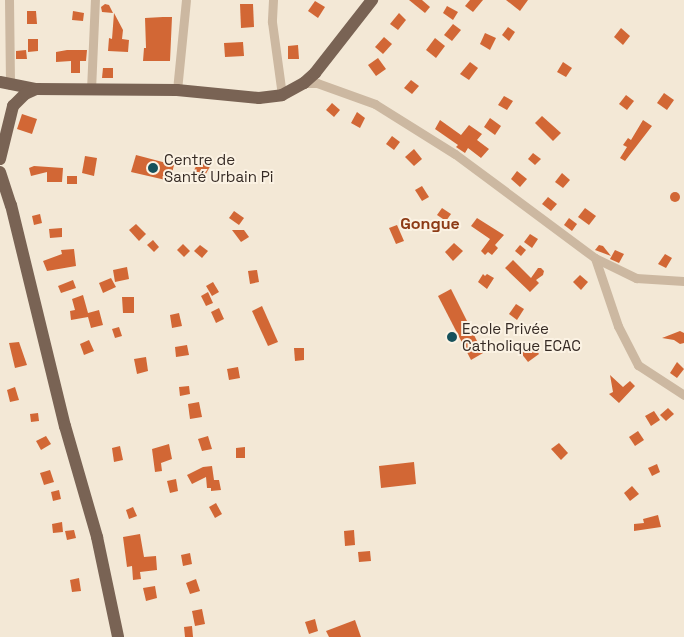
<!DOCTYPE html>
<html>
<head>
<meta charset="utf-8">
<style>
  body { margin:0 }
  #map { position:relative; width:684px; height:637px; overflow:hidden; background:#f3e8d6; font-family:"Space Grotesk",sans-serif }
  div>[style] { position:absolute }
  [style*='--x'] { left:calc(var(--x)*1px); top:calc(var(--y)*1px); width:calc(var(--w)*1px); rotate:calc(var(--a)*1deg) }
  .building>* { inset:0; background:#d26735 }
  .round { border-radius:50% }
  .minor>* { height:9px; margin:-4.5px; padding:0 4.5px; transform-origin:4.5px; border-radius:4.5px; background:#ccb8a1 }
  .primary>* { height:12px; margin:-6px; padding:0 6px; transform-origin:6px; border-radius:6px; background:#796354 }
  .dots>* { width:14px; height:14px; translate:-50% -50%; box-sizing:border-box; border:2px solid #fbf2e3; border-radius:50% }
  span { translate:-50% -50%; white-space:nowrap; text-align:center; line-height:1.15; -webkit-text-stroke:4px #fbf2e3; paint-order:stroke }
  .poi-label { font-size:15px; color:#362b25 }
  .left { translate:0 -50%; text-align:left }
  .neighbourhood-label { font-size:16px; color:#8d3b16; font-weight:700 }
</style>
</head>
<body>
<div id="map">
  <div class="building">
    <div style="clip-path:polygon(409px 0,422px 0,430px 7px,425px 13px)"></div>
    <div style="clip-path:polygon(470px 0,483px 0,473px 12px,465px 6px)"></div>
    <div style="clip-path:polygon(506px 0,528px 0,520px 11px)"></div>
    <div style="clip-path:polygon(315px 1px,325px 7px,318px 18px,308px 11px)"></div>
    <div style="clip-path:polygon(105px 4px,109px 5px,113px 13px,102px 12px,101px 7px)"></div>
    <div style="clip-path:polygon(240px 4px,253px 4px,254px 27px,241px 28px)"></div>
    <div style="clip-path:polygon(447px 6px,458px 12px,453px 20px,443px 13px)"></div>
    <div style="clip-path:polygon(27px 11px,36px 11px,37px 24px,27px 24px)"></div>
    <div style="clip-path:polygon(73px 11px,84px 13px,83px 21px,72px 20px)"></div>
    <div style="clip-path:polygon(114px 13px,123px 30px,122px 39px,129px 40px,128px 52px,108px 51px,109px 38px,112px 39px)"></div>
    <div style="clip-path:polygon(399px 13px,406px 20px,398px 30px,390px 24px)"></div>
    <div style="clip-path:polygon(163px 17px,172px 17px,170px 61px,143px 61px,144px 48px,146px 48px,145px 18px)"></div>
    <div style="clip-path:polygon(453px 24px,461px 30px,452px 41px,444px 35px)"></div>
    <div style="clip-path:polygon(508px 27px,515px 32px,509px 41px,502px 35px)"></div>
    <div style="clip-path:polygon(621px 28px,630px 36px,623px 45px,614px 37px)"></div>
    <div style="clip-path:polygon(485px 33px,496px 38px,490px 50px,480px 44px)"></div>
    <div style="clip-path:polygon(384px 37px,392px 44px,383px 54px,375px 47px)"></div>
    <div style="clip-path:polygon(435px 38px,445px 46px,436px 58px,426px 50px)"></div>
    <div style="clip-path:polygon(28px 39px,38px 39px,38px 51px,28px 52px)"></div>
    <div style="clip-path:polygon(243px 42px,244px 56px,225px 57px,224px 43px)"></div>
    <div style="clip-path:polygon(298px 45px,299px 59px,288px 59px,288px 46px)"></div>
    <div style="clip-path:polygon(26px 50px,27px 59px,16px 59px,16px 51px)"></div>
    <div style="clip-path:polygon(67px 50px,87px 50px,86px 61px,80px 61px,80px 73px,71px 73px,71px 61px,56px 62px,56px 52px)"></div>
    <div style="clip-path:polygon(378px 58px,386px 69px,376px 76px,368px 65px)"></div>
    <div style="clip-path:polygon(470px 62px,478px 68px,469px 80px,460px 74px)"></div>
    <div style="clip-path:polygon(563px 62px,572px 68px,566px 77px,557px 72px)"></div>
    <div style="clip-path:polygon(103px 68px,113px 68px,113px 78px,102px 78px)"></div>
    <div style="clip-path:polygon(411px 80px,419px 86px,412px 94px,404px 88px)"></div>
    <div style="clip-path:polygon(664px 93px,674px 100px,667px 110px,657px 103px)"></div>
    <div style="clip-path:polygon(626px 95px,634px 101px,627px 110px,619px 104px)"></div>
    <div style="clip-path:polygon(504px 96px,513px 101px,507px 110px,498px 105px)"></div>
    <div style="clip-path:polygon(332px 103px,340px 110px,334px 117px,326px 110px)"></div>
    <div style="clip-path:polygon(357px 112px,365px 118px,360px 128px,351px 123px)"></div>
    <div style="clip-path:polygon(22px 114px,37px 119px,32px 134px,17px 129px)"></div>
    <div style="clip-path:polygon(542px 116px,561px 133px,553px 141px,535px 123px)"></div>
    <div style="clip-path:polygon(490px 118px,501px 126px,495px 135px,484px 127px)"></div>
    <div style="clip-path:polygon(440px 120px,461px 135px,469px 125px,482px 134px,477px 140px,489px 149px,481px 158px,468px 148px,465px 153px,456px 147px,458px 145px,435px 129px)"></div>
    <div style="clip-path:polygon(643px 120px,652px 126px,625px 161px,620px 158px,627px 147px,623px 145px,628px 138px,631px 140px)"></div>
    <div style="clip-path:polygon(392px 136px,400px 142px,394px 150px,386px 144px)"></div>
    <div style="clip-path:polygon(414px 149px,422px 159px,414px 166px,405px 157px)"></div>
    <div style="clip-path:polygon(533px 153px,541px 159px,535px 165px,528px 159px)"></div>
    <div style="clip-path:polygon(136px 155px,174px 165px,170px 181px,131px 172px)"></div>
    <div style="clip-path:polygon(85px 156px,97px 158px,94px 176px,82px 173px)"></div>
    <div style="clip-path:polygon(201px 157px,212px 163px,203px 179px,192px 174px)"></div>
    <div style="clip-path:polygon(34px 166px,63px 168px,62px 182px,47px 182px,47px 172px,31px 176px,29px 168px)"></div>
    <div style="clip-path:polygon(517px 171px,527px 179px,520px 187px,511px 179px)"></div>
    <div style="clip-path:polygon(562px 173px,570px 180px,563px 188px,555px 182px)"></div>
    <div style="clip-path:polygon(67px 176px,77px 176px,77px 184px,67px 184px)"></div>
    <div style="clip-path:polygon(422px 186px,429px 197px,422px 201px,415px 190px)"></div>
    <div class="round" style="left:670px;top:192px;width:10px;height:10px"></div>
    <div style="clip-path:polygon(548px 197px,557px 204px,551px 211px,542px 204px)"></div>
    <div style="clip-path:polygon(442px 208px,451px 214px,446px 221px,437px 215px)"></div>
    <div style="clip-path:polygon(585px 208px,596px 216px,589px 225px,578px 217px)"></div>
    <div style="clip-path:polygon(234px 211px,244px 218px,239px 225px,229px 218px)"></div>
    <div style="clip-path:polygon(40px 214px,42px 223px,34px 225px,32px 216px)"></div>
    <div style="clip-path:polygon(477px 218px,504px 235px,495px 245px,498px 248px,492px 255px,488px 252px,485px 255px,481px 251px,490px 239px,471px 226px)"></div>
    <div style="clip-path:polygon(569px 218px,577px 224px,572px 231px,564px 225px)"></div>
    <div style="clip-path:polygon(136px 224px,146px 234px,139px 241px,129px 230px)"></div>
    <div style="clip-path:polygon(397px 225px,404px 241px,396px 244px,389px 228px)"></div>
    <div style="clip-path:polygon(62px 228px,62px 237px,50px 238px,49px 229px)"></div>
    <div style="clip-path:polygon(232px 230px,244px 230px,249px 237px,241px 242px)"></div>
    <div style="clip-path:polygon(530px 234px,538px 239px,532px 248px,524px 242px)"></div>
    <div style="clip-path:polygon(153px 240px,159px 247px,154px 252px,147px 245px)"></div>
    <div style="clip-path:polygon(454px 243px,463px 251px,453px 261px,445px 252px)"></div>
    <div style="clip-path:polygon(183px 244px,190px 251px,184px 257px,177px 250px)"></div>
    <div style="clip-path:polygon(200px 245px,208px 251px,202px 258px,194px 251px)"></div>
    <div style="clip-path:polygon(520px 245px,526px 250px,521px 256px,515px 251px)"></div>
    <div style="clip-path:polygon(599px 245px,603px 246px,611px 256px,595px 250px)"></div>
    <div style="clip-path:polygon(74px 249px,76px 266px,47px 271px,43px 261px,62px 254px,61px 250px)"></div>
    <div style="clip-path:polygon(615px 250px,624px 254px,619px 263px,610px 259px)"></div>
    <div style="clip-path:polygon(665px 254px,672px 258px,666px 268px,658px 264px)"></div>
    <div style="clip-path:polygon(513px 260px,531px 278px,538px 268px,541px 268px,544px 271px,543px 275px,536px 280px,539px 283px,530px 292px,505px 268px)"></div>
    <div style="clip-path:polygon(127px 267px,129px 279px,115px 282px,113px 270px)"></div>
    <div style="clip-path:polygon(257px 270px,259px 282px,250px 284px,248px 271px)"></div>
    <div style="clip-path:polygon(483px 274px,485px 276px,487px 274px,494px 278px,487px 289px,478px 282px)"></div>
    <div style="clip-path:polygon(580px 275px,588px 282px,581px 290px,573px 282px)"></div>
    <div style="clip-path:polygon(111px 278px,116px 287px,103px 293px,99px 283px)"></div>
    <div style="clip-path:polygon(73px 280px,76px 288px,61px 293px,58px 286px)"></div>
    <div style="clip-path:polygon(213px 282px,219px 292px,212px 296px,206px 286px)"></div>
    <div style="clip-path:polygon(451px 289px,483px 353px,471px 360px,438px 296px)"></div>
    <div style="clip-path:polygon(208px 292px,213px 303px,206px 306px,201px 296px)"></div>
    <div style="clip-path:polygon(83px 295px,88px 313px,99px 310px,103px 325px,91px 328px,88px 317px,71px 320px,70px 311px,75px 310px,72px 299px)"></div>
    <div style="clip-path:polygon(122px 297px,134px 297px,134px 313px,123px 313px)"></div>
    <div style="clip-path:polygon(516px 304px,524px 309px,517px 320px,509px 314px)"></div>
    <div style="clip-path:polygon(262px 306px,278px 342px,268px 346px,252px 311px)"></div>
    <div style="clip-path:polygon(219px 308px,224px 319px,216px 323px,211px 312px)"></div>
    <div style="clip-path:polygon(179px 313px,182px 326px,172px 328px,170px 315px)"></div>
    <div style="clip-path:polygon(119px 327px,122px 336px,115px 338px,112px 329px)"></div>
    <div style="clip-path:polygon(680px 331px,684px 333px,684px 343px,680px 344px,674px 340px,662px 338px)"></div>
    <div style="clip-path:polygon(89px 340px,94px 351px,84px 355px,80px 344px)"></div>
    <div style="clip-path:polygon(19px 342px,27px 365px,15px 368px,9px 343px)"></div>
    <div style="clip-path:polygon(532px 344px,539px 354px,528px 362px,521px 353px)"></div>
    <div style="clip-path:polygon(187px 345px,189px 355px,176px 357px,175px 347px)"></div>
    <div style="clip-path:polygon(294px 348px,304px 348px,304px 360px,295px 361px)"></div>
    <div style="clip-path:polygon(146px 357px,148px 371px,137px 374px,134px 359px)"></div>
    <div style="clip-path:polygon(677px 362px,684px 369px,677px 378px,670px 373px)"></div>
    <div style="clip-path:polygon(238px 367px,240px 378px,229px 380px,227px 369px)"></div>
    <div style="clip-path:polygon(610px 375px,623px 387px,630px 381px,635px 386px,619px 403px,609px 394px,613px 392px)"></div>
    <div style="clip-path:polygon(189px 386px,190px 394px,180px 396px,179px 387px)"></div>
    <div style="clip-path:polygon(15px 387px,19px 400px,10px 402px,7px 390px)"></div>
    <div style="clip-path:polygon(199px 402px,202px 417px,190px 419px,188px 404px)"></div>
    <div style="clip-path:polygon(668px 408px,674px 414px,666px 421px,660px 415px)"></div>
    <div style="clip-path:polygon(654px 411px,660px 420px,651px 426px,645px 416px)"></div>
    <div style="clip-path:polygon(38px 413px,39px 421px,31px 422px,30px 414px)"></div>
    <div style="clip-path:polygon(638px 431px,644px 440px,635px 446px,629px 437px)"></div>
    <div style="clip-path:polygon(46px 436px,51px 444px,41px 450px,36px 441px)"></div>
    <div style="clip-path:polygon(208px 436px,212px 449px,202px 451px,198px 439px)"></div>
    <div style="clip-path:polygon(559px 443px,568px 453px,561px 460px,551px 449px)"></div>
    <div style="clip-path:polygon(169px 444px,172px 459px,161px 463px,162px 471px,155px 472px,152px 449px)"></div>
    <div style="clip-path:polygon(120px 446px,123px 460px,114px 462px,112px 448px)"></div>
    <div style="clip-path:polygon(245px 447px,245px 458px,236px 458px,236px 448px)"></div>
    <div style="clip-path:polygon(414px 462px,416px 484px,381px 488px,379px 466px)"></div>
    <div style="clip-path:polygon(657px 464px,660px 472px,652px 476px,648px 468px)"></div>
    <div style="clip-path:polygon(212px 466px,214px 480px,219px 480px,221px 490px,211px 491px,211px 488px,207px 488px,206px 477px,192px 484px,187px 475px,203px 467px)"></div>
    <div style="clip-path:polygon(50px 470px,54px 482px,44px 485px,40px 473px)"></div>
    <div style="clip-path:polygon(176px 479px,178px 491px,170px 493px,167px 481px)"></div>
    <div style="clip-path:polygon(632px 486px,639px 494px,630px 501px,624px 493px)"></div>
    <div style="clip-path:polygon(59px 490px,61px 499px,53px 501px,51px 492px)"></div>
    <div style="clip-path:polygon(216px 503px,222px 514px,215px 518px,209px 507px)"></div>
    <div style="clip-path:polygon(133px 507px,137px 516px,129px 519px,126px 510px)"></div>
    <div style="clip-path:polygon(658px 515px,661px 527px,634px 531px,634px 524px,644px 523px,643px 519px)"></div>
    <div style="clip-path:polygon(62px 522px,63px 532px,53px 533px,52px 524px)"></div>
    <div style="clip-path:polygon(74px 530px,76px 538px,67px 540px,65px 531px)"></div>
    <div style="clip-path:polygon(354px 530px,355px 545px,345px 546px,344px 531px)"></div>
    <div style="clip-path:polygon(140px 534px,144px 557px,156px 556px,157px 570px,140px 572px,141px 579px,133px 580px,132px 566px,127px 567px,123px 537px)"></div>
    <div style="clip-path:polygon(370px 551px,371px 561px,359px 562px,358px 552px)"></div>
    <div style="clip-path:polygon(190px 553px,192px 564px,183px 566px,181px 555px)"></div>
    <div style="clip-path:polygon(79px 578px,81px 591px,72px 592px,70px 580px)"></div>
    <div style="clip-path:polygon(196px 579px,200px 591px,190px 594px,186px 583px)"></div>
    <div style="clip-path:polygon(155px 586px,157px 598px,146px 601px,143px 588px)"></div>
    <div style="clip-path:polygon(202px 609px,205px 624px,195px 626px,192px 611px)"></div>
    <div style="clip-path:polygon(315px 619px,318px 631px,309px 634px,305px 622px)"></div>
    <div style="clip-path:polygon(355px 620px,361px 637px,329px 637px,326px 631px)"></div>
    <div style="clip-path:polygon(192px 626px,193px 637px,185px 637px,184px 627px)"></div>
  </div>
  <div class="minor">
    <div style="--x:9;--y:0;--w:85;--a:89.3"></div>
    <div style="--x:273;--y:0;--w:22;--a:93"></div>
    <div style="--x:272;--y:22;--w:74;--a:82.2"></div>
    <div style="--x:304;--y:83;--w:13;--a:0"></div>
    <div style="--x:317;--y:83;--w:62;--a:19.9"></div>
    <div style="--x:375;--y:104;--w:94;--a:32"></div>
    <div style="--x:455;--y:154;--w:174;--a:36.6"></div>
    <div style="--x:595;--y:258;--w:46;--a:26"></div>
    <div style="--x:636;--y:278;--w:48;--a:3.6"></div>
    <div style="--x:91;--y:90;--w:90;--a:-87.5"></div>
    <div style="--x:177;--y:90;--w:90;--a:-84.3"></div>
    <div style="--x:595;--y:258;--w:72;--a:71.3"></div>
    <div style="--x:618;--y:326;--w:44;--a:62.9"></div>
    <div style="--x:638;--y:365;--w:55;--a:33.1"></div>
  </div>
  <div class="primary">
    <div style="--x:0;--y:82;--w:37;--a:11"></div>
    <div style="--x:0;--y:159;--w:55;--a:-76.2"></div>
    <div style="--x:13;--y:106;--w:17;--a:-45"></div>
    <div style="--x:25;--y:94;--w:12;--a:-24"></div>
    <div style="--x:36;--y:89;--w:141;--a:0.4"></div>
    <div style="--x:177;--y:90;--w:82;--a:5.6"></div>
    <div style="--x:259;--y:98;--w:23;--a:-7"></div>
    <div style="--x:282;--y:95;--w:25;--a:-29"></div>
    <div style="--x:304;--y:83;--w:15;--a:-42"></div>
    <div style="--x:315;--y:73;--w:93;--a:-52"></div>
    <div style="--x:0;--y:172;--w:35;--a:72"></div>
    <div style="--x:11;--y:205;--w:228;--a:76.3"></div>
    <div style="--x:65;--y:426;--w:116;--a:73.9"></div>
    <div style="--x:97;--y:537;--w:102;--a:78.1"></div>
  </div>
  <div class="dots">
    <div style="left:153px;top:168px;background:#16515b"></div>
    <div style="left:452px;top:337px;background:#16515b"></div>
  </div>
  <div class="poi-label">
    <span class="left" style="left:164px;top:168px">Centre de<br>Santé Urbain Pi</span>
    <span class="left" style="left:462px;top:337px">Ecole Privée<br>Catholique ECAC</span>
  </div>
  <div class="neighbourhood-label">
    <span style="left:430px;top:224px">Gongue</span>
  </div>
</div>
</body>
</html>
